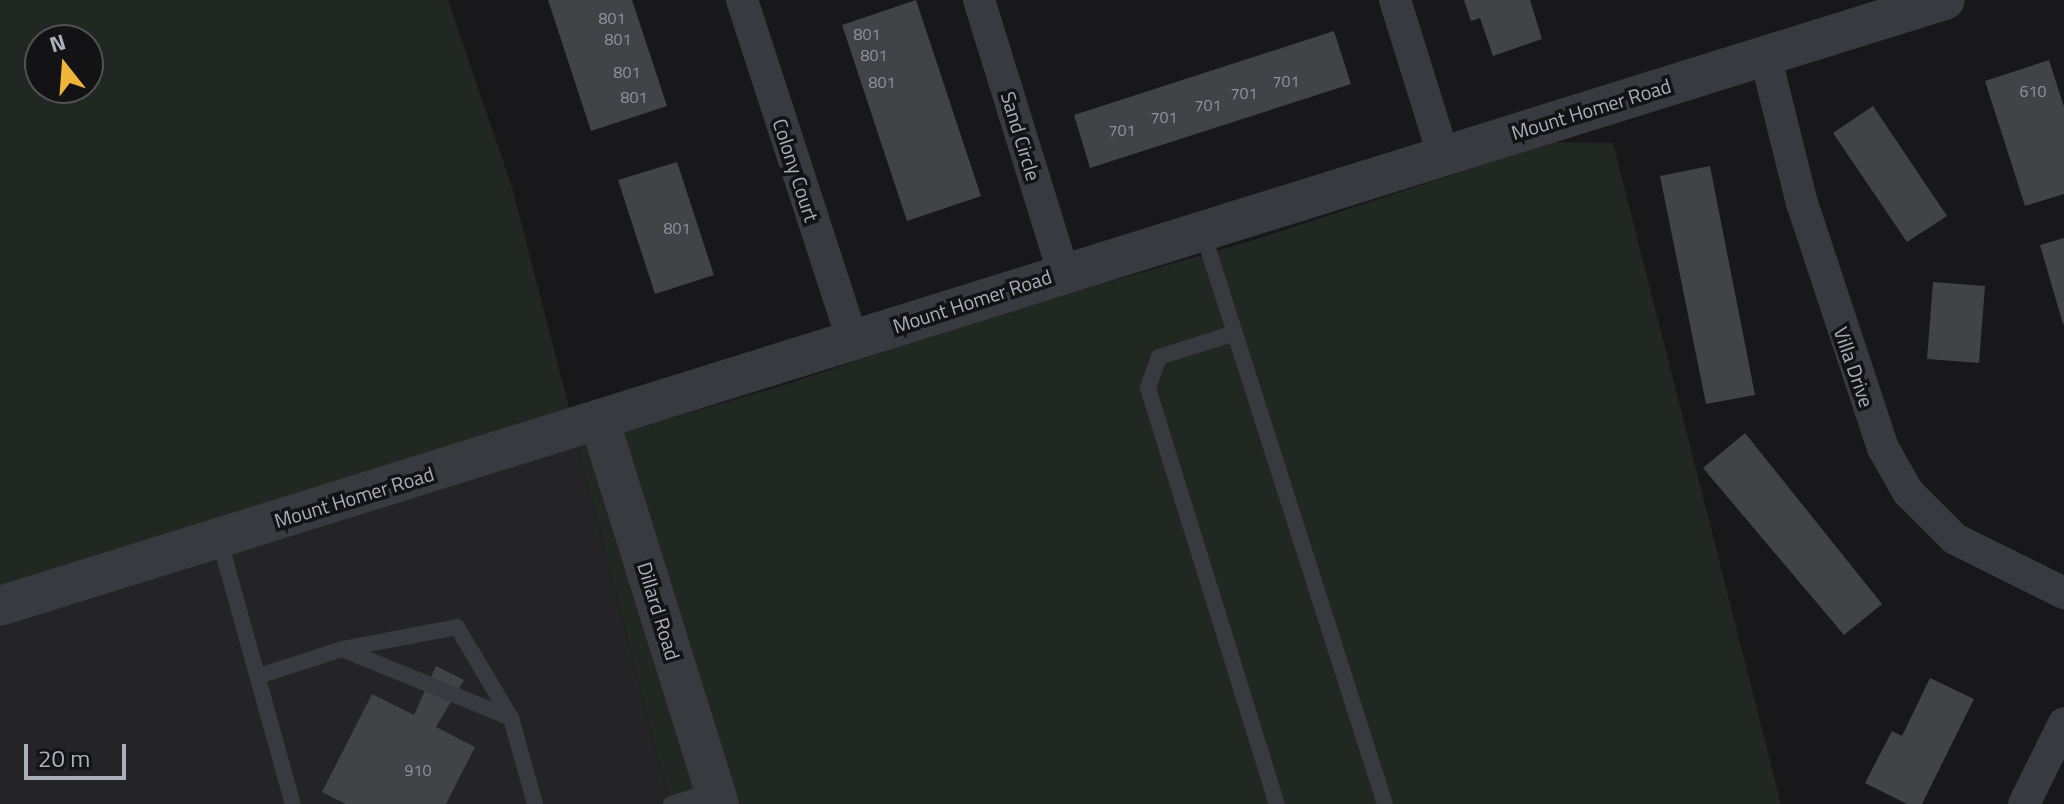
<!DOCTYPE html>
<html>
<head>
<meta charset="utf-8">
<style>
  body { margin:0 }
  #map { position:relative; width:2064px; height:804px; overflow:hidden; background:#18181a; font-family:"Titillium Web",sans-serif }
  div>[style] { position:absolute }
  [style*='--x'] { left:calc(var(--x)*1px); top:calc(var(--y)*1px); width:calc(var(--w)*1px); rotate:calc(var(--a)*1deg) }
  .built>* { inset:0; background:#242427 }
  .green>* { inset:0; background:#202821 }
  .building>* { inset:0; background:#424347 }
  .service>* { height:16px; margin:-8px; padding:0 8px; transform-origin:8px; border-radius:8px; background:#393a3f }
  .minor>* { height:32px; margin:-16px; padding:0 16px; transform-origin:16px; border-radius:16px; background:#393a3f }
  .tertiary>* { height:40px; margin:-20px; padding:0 20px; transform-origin:20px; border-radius:20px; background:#393a3f }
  span { translate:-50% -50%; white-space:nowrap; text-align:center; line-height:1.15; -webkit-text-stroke:7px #131315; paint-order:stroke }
  .number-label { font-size:16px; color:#90949c }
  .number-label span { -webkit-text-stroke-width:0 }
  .street-label { font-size:20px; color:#aaafb9 }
  .north { position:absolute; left:24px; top:24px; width:80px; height:80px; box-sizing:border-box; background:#131315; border:2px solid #4f5157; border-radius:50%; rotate:343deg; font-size:22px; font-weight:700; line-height:32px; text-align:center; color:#aaafb9 }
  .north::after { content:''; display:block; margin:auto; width:28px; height:36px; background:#efb43a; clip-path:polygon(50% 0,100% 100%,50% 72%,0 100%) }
  .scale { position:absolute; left:24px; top:744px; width:102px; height:36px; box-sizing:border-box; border:4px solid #aaafb9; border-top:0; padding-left:10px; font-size:24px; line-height:28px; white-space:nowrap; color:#aaafb9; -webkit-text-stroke:6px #131315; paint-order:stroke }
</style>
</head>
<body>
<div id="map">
  <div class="built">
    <div style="clip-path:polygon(578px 446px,670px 804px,0 804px,0 627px)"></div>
  </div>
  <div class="green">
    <div style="clip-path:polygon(evenodd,0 0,448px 0,512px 187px,569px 408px,0 586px,0 0,40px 40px,88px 40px,88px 88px,40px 88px,40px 40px)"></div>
    <div style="clip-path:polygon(1552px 142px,1613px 143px,1781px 804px,737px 804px,621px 433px,794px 382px,961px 325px,1254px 240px)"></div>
    <div style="clip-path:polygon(588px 443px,701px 804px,670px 804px,578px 446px)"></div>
  </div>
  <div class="building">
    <div style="clip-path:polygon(548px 0,632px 0,667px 106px,591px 131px)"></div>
    <div style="clip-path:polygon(916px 0,981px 196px,907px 221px,842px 25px)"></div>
    <div style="clip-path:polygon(1464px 0,1530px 0,1542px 39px,1493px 56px,1480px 18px,1471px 21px)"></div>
    <div style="clip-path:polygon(1334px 31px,1351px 84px,1090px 168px,1074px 115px)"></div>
    <div style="clip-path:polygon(2049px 60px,2064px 107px,2064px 194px,2025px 206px,1985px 81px)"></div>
    <div style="clip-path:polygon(1873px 106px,1947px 216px,1907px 242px,1833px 133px)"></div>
    <div style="clip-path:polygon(677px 162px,714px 275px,655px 294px,618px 180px)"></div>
    <div style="clip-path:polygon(1710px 166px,1755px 395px,1706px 404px,1660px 176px)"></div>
    <div style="clip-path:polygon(2064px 238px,2064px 324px,2063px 324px,2040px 245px)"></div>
    <div style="clip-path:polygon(1933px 282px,1985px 286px,1979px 363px,1927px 359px)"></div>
    <div style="clip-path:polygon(1745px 433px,1882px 604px,1844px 635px,1703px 468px)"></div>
    <div style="clip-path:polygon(436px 666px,464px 680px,436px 727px,475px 747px,446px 804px,346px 804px,322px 792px,372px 694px,414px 715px)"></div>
    <div style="clip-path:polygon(1930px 678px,1974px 699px,1922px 804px,1907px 804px,1865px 783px,1892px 731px,1902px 736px)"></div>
  </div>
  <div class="service">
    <div style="--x:1202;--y:230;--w:602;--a:72.32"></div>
    <div style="--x:1235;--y:333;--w:80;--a:162.5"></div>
    <div style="--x:1159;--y:357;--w:33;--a:110"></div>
    <div style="--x:1148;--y:388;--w:436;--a:72.8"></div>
    <div style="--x:219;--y:538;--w:276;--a:74.5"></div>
    <div style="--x:342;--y:649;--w:183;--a:22.2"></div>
    <div style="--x:259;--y:676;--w:87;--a:-18"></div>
    <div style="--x:342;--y:649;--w:117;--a:-10.8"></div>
    <div style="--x:457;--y:627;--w:106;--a:59.3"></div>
    <div style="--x:511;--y:718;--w:89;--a:74.4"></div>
    <div style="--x:671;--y:804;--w:44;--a:-17.2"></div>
  </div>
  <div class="minor">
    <div style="--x:742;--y:0;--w:356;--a:72"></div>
    <div style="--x:979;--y:0;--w:285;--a:72.8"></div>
    <div style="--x:1395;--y:0;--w:161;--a:72.7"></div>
    <div style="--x:1765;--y:55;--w:153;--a:76"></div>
    <div style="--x:1802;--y:203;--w:258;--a:71.7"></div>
    <div style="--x:1883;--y:448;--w:51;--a:60.4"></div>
    <div style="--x:1908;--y:492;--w:66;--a:45"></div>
    <div style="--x:1955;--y:539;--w:122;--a:26.4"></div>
    <div style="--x:2024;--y:804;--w:90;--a:-63.7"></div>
  </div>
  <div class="tertiary">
    <div style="--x:599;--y:419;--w:403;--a:72.7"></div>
    <div style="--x:0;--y:606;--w:2037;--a:-17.31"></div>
  </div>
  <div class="number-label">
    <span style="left:612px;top:18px">801</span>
    <span style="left:867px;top:34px">801</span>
    <span style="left:618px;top:39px">801</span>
    <span style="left:874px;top:55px">801</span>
    <span style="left:627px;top:72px">801</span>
    <span style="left:1286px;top:81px">701</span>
    <span style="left:882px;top:82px">801</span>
    <span style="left:2033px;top:91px">610</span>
    <span style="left:1244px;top:93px">701</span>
    <span style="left:634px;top:97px">801</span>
    <span style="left:1208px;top:105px">701</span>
    <span style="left:1164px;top:117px">701</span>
    <span style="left:1122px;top:130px">701</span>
    <span style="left:677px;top:228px">801</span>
    <span style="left:418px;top:770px">910</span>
  </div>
  <div class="street-label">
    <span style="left:1591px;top:109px;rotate:-17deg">Mount Homer Road</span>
    <span style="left:1021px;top:136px;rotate:73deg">Sand Circle</span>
    <span style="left:796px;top:170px;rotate:72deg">Colony Court</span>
    <span style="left:972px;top:301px;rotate:-18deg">Mount Homer Road</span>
    <span style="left:1854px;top:367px;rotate:71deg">Villa Drive</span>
    <span style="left:354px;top:497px;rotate:-17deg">Mount Homer Road</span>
    <span style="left:659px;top:611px;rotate:73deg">Dillard Road</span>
  </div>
  <div class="north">N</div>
  <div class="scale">20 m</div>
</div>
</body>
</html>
